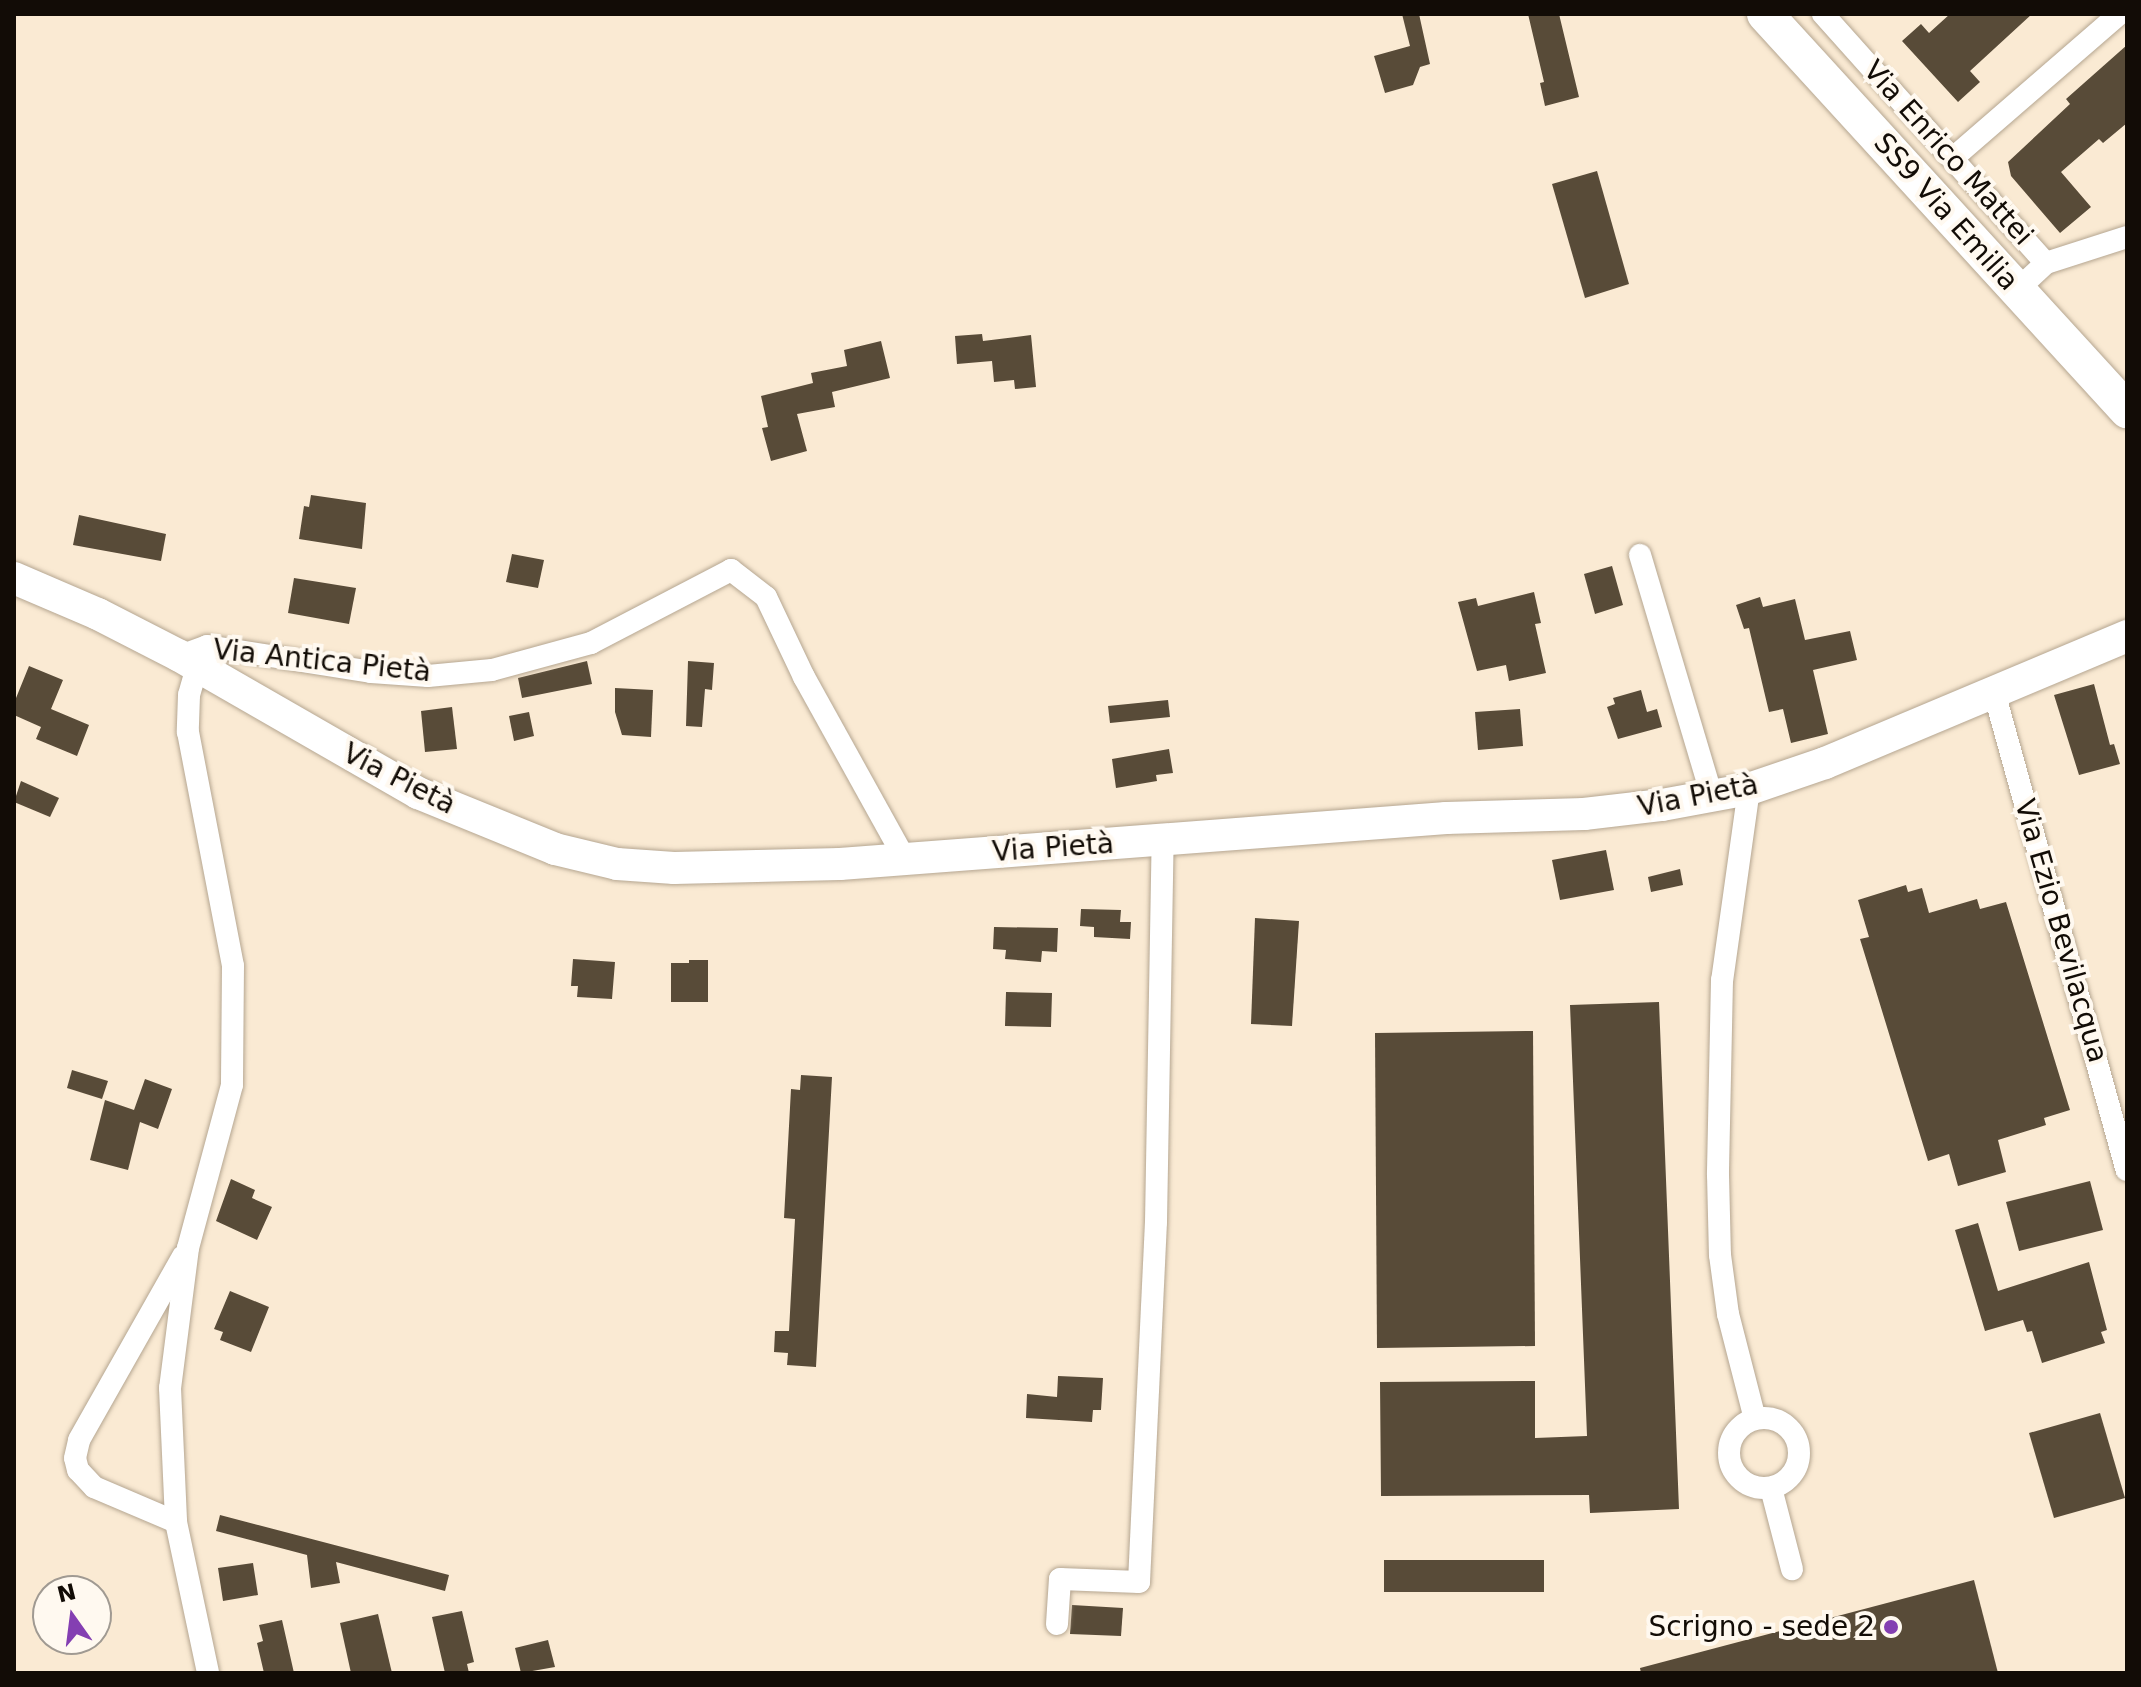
<!DOCTYPE html>
<html>
<head>
<meta charset="utf-8">
<style>
  body { margin:0 }
  #map { position:relative; width:2141px; height:1687px; overflow:hidden; background:#faead3; font-family:"DejaVu Sans",sans-serif }
  div>[style] { position:absolute }
  [style*='--x'] { left:calc(var(--x)*1px); top:calc(var(--y)*1px); width:calc(var(--w)*1px); rotate:calc(var(--a)*1deg) }
  .building>* { inset:0; background:#584b38 }
  .roads { filter:drop-shadow(0 0 2px #b5a691) drop-shadow(0 0 2px #b5a691) }
  .street>* { height:22px; margin:-11px; padding:0 11px; transform-origin:11px; border-radius:11px; background:#fff }
  .street>.ring { margin:-11px; padding:0; box-sizing:content-box; background:none; border:22px solid #fff; border-radius:50% }
  .secondary>* { height:32px; margin:-16px; padding:0 16px; transform-origin:16px; border-radius:16px; background:#fff }
  .primary>* { height:36px; margin:-18px; padding:0 18px; transform-origin:18px; border-radius:18px; background:#fff }
  .dots>* { width:22px; height:22px; translate:-50% -50%; box-sizing:border-box; border:4px solid #fff9f0; border-radius:50% }
  span { translate:-50% -50%; white-space:nowrap; text-align:center; line-height:1.15; -webkit-text-stroke:8px #fff9f0; paint-order:stroke }
  .street-label { font-size:28px; color:#120c06 }
  .poi-label { font-size:28px; color:#120c06 }
  .right { translate:-100% -50%; text-align:right }
  .frame { position:absolute; inset:0; border:16px solid #120c06; pointer-events:none }
  .north { position:absolute; left:32px; top:1575px; width:80px; height:80px; box-sizing:border-box; background:#fff9f0; border:2px solid #a09a92; border-radius:50%; rotate:346deg; font-size:22px; font-weight:700; line-height:32px; text-align:center; color:#120c06 }
  .north::after { content:''; display:block; margin:auto; width:28px; height:36px; background:#843fb2; clip-path:polygon(50% 0,100% 100%,50% 72%,0 100%) }
</style>
</head>
<body>
<div id="map">
  <div class="building">
    <div style="clip-path:polygon(1402px 14px,1419px 14px,1430px 64px,1420px 67px,1413px 85px,1385px 93px,1374px 56px,1410px 46px)"></div>
    <div style="clip-path:polygon(1528px 14px,1559px 14px,1579px 97px,1545px 106px,1540px 83px,1544px 82px)"></div>
    <div style="clip-path:polygon(1950px 14px,2032px 14px,1970px 71px,1980px 82px,1958px 102px,1902px 41px,1921px 24px,1929px 33px)"></div>
    <div style="clip-path:polygon(2127px 45px,2127px 123px,2103px 143px,2099px 139px,2061px 172px,2091px 207px,2060px 233px,2011px 176px,2008px 162px,2070px 104px,2066px 99px)"></div>
    <div style="clip-path:polygon(1597px 171px,1629px 284px,1585px 298px,1552px 184px)"></div>
    <div style="clip-path:polygon(982px 334px,983px 341px,1031px 335px,1036px 387px,1015px 389px,1014px 380px,994px 382px,992px 361px,957px 364px,955px 336px)"></div>
    <div style="clip-path:polygon(881px 341px,890px 378px,832px 392px,835px 407px,797px 414px,807px 451px,771px 461px,762px 428px,768px 427px,761px 396px,813px 383px,811px 373px,847px 366px,844px 350px)"></div>
    <div style="clip-path:polygon(311px 495px,366px 503px,362px 549px,299px 539px,304px 506px,309px 507px)"></div>
    <div style="clip-path:polygon(79px 515px,166px 534px,161px 561px,73px 545px)"></div>
    <div style="clip-path:polygon(512px 554px,544px 560px,538px 588px,506px 582px)"></div>
    <div style="clip-path:polygon(1612px 566px,1623px 605px,1595px 614px,1584px 574px)"></div>
    <div style="clip-path:polygon(294px 578px,356px 588px,349px 624px,288px 613px)"></div>
    <div style="clip-path:polygon(1534px 592px,1541px 623px,1535px 624px,1546px 673px,1509px 681px,1506px 665px,1477px 671px,1458px 602px,1476px 598px,1478px 606px)"></div>
    <div style="clip-path:polygon(1760px 597px,1763px 607px,1795px 599px,1805px 640px,1850px 631px,1857px 660px,1813px 670px,1828px 734px,1791px 743px,1783px 709px,1769px 712px,1749px 628px,1744px 629px,1736px 605px)"></div>
    <div style="clip-path:polygon(587px 661px,592px 684px,522px 698px,518px 678px)"></div>
    <div style="clip-path:polygon(688px 661px,714px 663px,712px 690px,705px 689px,702px 727px,686px 726px)"></div>
    <div style="clip-path:polygon(29px 666px,63px 680px,51px 709px,89px 725px,77px 756px,36px 739px,41px 727px,14px 715px,14px 703px)"></div>
    <div style="clip-path:polygon(2094px 684px,2110px 745px,2114px 744px,2120px 764px,2079px 775px,2054px 695px)"></div>
    <div style="clip-path:polygon(615px 688px,653px 690px,651px 737px,622px 735px,615px 712px)"></div>
    <div style="clip-path:polygon(1641px 690px,1647px 712px,1657px 709px,1662px 727px,1618px 739px,1607px 707px,1615px 704px,1613px 698px)"></div>
    <div style="clip-path:polygon(1168px 700px,1170px 717px,1110px 723px,1108px 706px)"></div>
    <div style="clip-path:polygon(452px 707px,457px 749px,425px 752px,421px 711px)"></div>
    <div style="clip-path:polygon(1520px 709px,1523px 746px,1478px 750px,1475px 712px)"></div>
    <div style="clip-path:polygon(529px 712px,534px 736px,514px 741px,509px 716px)"></div>
    <div style="clip-path:polygon(1169px 749px,1173px 773px,1156px 775px,1157px 781px,1116px 788px,1112px 759px)"></div>
    <div style="clip-path:polygon(21px 781px,59px 798px,50px 817px,14px 802px)"></div>
    <div style="clip-path:polygon(1606px 850px,1614px 890px,1560px 900px,1552px 860px)"></div>
    <div style="clip-path:polygon(1680px 869px,1683px 885px,1651px 892px,1648px 877px)"></div>
    <div style="clip-path:polygon(1906px 885px,1908px 892px,1922px 888px,1929px 913px,1977px 899px,1980px 909px,2006px 902px,2070px 1110px,2044px 1118px,2046px 1125px,1998px 1140px,2006px 1172px,1958px 1186px,1949px 1154px,1928px 1161px,1860px 939px,1869px 937px,1858px 900px)"></div>
    <div style="clip-path:polygon(1081px 909px,1121px 910px,1120px 922px,1131px 922px,1130px 939px,1094px 937px,1094px 927px,1080px 926px)"></div>
    <div style="clip-path:polygon(1255px 918px,1299px 921px,1292px 1026px,1251px 1024px)"></div>
    <div style="clip-path:polygon(994px 927px,1058px 928px,1057px 952px,1042px 951px,1041px 962px,1005px 959px,1006px 950px,993px 949px)"></div>
    <div style="clip-path:polygon(573px 959px,615px 962px,612px 999px,577px 997px,578px 986px,571px 986px)"></div>
    <div style="clip-path:polygon(689px 960px,708px 960px,708px 1002px,671px 1002px,671px 963px,689px 963px)"></div>
    <div style="clip-path:polygon(1006px 992px,1052px 993px,1051px 1027px,1005px 1026px)"></div>
    <div style="clip-path:polygon(1659px 1002px,1679px 1509px,1590px 1513px,1589px 1495px,1381px 1496px,1380px 1382px,1535px 1381px,1535px 1438px,1587px 1436px,1570px 1005px)"></div>
    <div style="clip-path:polygon(1533px 1031px,1535px 1346px,1377px 1348px,1375px 1033px)"></div>
    <div style="clip-path:polygon(72px 1070px,108px 1081px,102px 1099px,67px 1088px)"></div>
    <div style="clip-path:polygon(801px 1075px,832px 1077px,816px 1367px,787px 1365px,788px 1353px,774px 1352px,775px 1331px,789px 1331px,795px 1219px,784px 1218px,791px 1089px,800px 1090px)"></div>
    <div style="clip-path:polygon(145px 1079px,172px 1089px,158px 1129px,140px 1122px,128px 1170px,90px 1160px,105px 1100px,134px 1110px)"></div>
    <div style="clip-path:polygon(231px 1179px,255px 1190px,252px 1198px,272px 1207px,257px 1240px,216px 1221px)"></div>
    <div style="clip-path:polygon(2090px 1181px,2103px 1230px,2019px 1251px,2006px 1202px)"></div>
    <div style="clip-path:polygon(1978px 1223px,1998px 1291px,2089px 1262px,2107px 1330px,2101px 1332px,2105px 1343px,2042px 1363px,2032px 1331px,2027px 1332px,2023px 1320px,1985px 1331px,1955px 1230px)"></div>
    <div style="clip-path:polygon(230px 1291px,269px 1307px,251px 1352px,220px 1340px,223px 1332px,214px 1329px)"></div>
    <div style="clip-path:polygon(1058px 1376px,1103px 1378px,1101px 1410px,1093px 1410px,1092px 1422px,1026px 1418px,1027px 1394px,1057px 1397px)"></div>
    <div style="clip-path:polygon(2100px 1413px,2125px 1498px,2054px 1518px,2029px 1433px)"></div>
    <div style="clip-path:polygon(220px 1515px,449px 1575px,445px 1591px,336px 1562px,340px 1583px,311px 1588px,307px 1555px,216px 1531px)"></div>
    <div style="clip-path:polygon(1384px 1560px,1544px 1560px,1544px 1592px,1384px 1592px)"></div>
    <div style="clip-path:polygon(253px 1563px,258px 1595px,223px 1601px,218px 1568px)"></div>
    <div style="clip-path:polygon(1974px 1580px,1998px 1673px,1641px 1673px,1640px 1668px)"></div>
    <div style="clip-path:polygon(1072px 1605px,1123px 1608px,1121px 1636px,1070px 1634px)"></div>
    <div style="clip-path:polygon(462px 1611px,474px 1662px,467px 1664px,469px 1673px,445px 1673px,432px 1617px)"></div>
    <div style="clip-path:polygon(378px 1614px,392px 1673px,351px 1673px,340px 1623px)"></div>
    <div style="clip-path:polygon(282px 1620px,294px 1673px,264px 1673px,257px 1643px,263px 1641px,259px 1625px)"></div>
    <div style="clip-path:polygon(548px 1640px,555px 1667px,521px 1673px,515px 1648px)"></div>
  </div>
  <div class="roads">
    <div class="street">
      <div style="--x:1823;--y:14;--w:334;--a:48.2"></div>
      <div style="--x:2046;--y:263;--w:40;--a:137"></div>
      <div style="--x:1953;--y:158;--w:220;--a:-40.9"></div>
      <div style="--x:2046;--y:263;--w:85;--a:-17.8"></div>
      <div style="--x:1640;--y:555;--w:252;--a:73.4"></div>
      <div style="--x:180;--y:656;--w:29;--a:-20"></div>
      <div style="--x:207;--y:646;--w:166;--a:9"></div>
      <div style="--x:371;--y:672;--w:57;--a:4"></div>
      <div style="--x:428;--y:676;--w:64;--a:-5.4"></div>
      <div style="--x:492;--y:670;--w:103;--a:-15.3"></div>
      <div style="--x:591;--y:643;--w:158;--a:-27.5"></div>
      <div style="--x:731;--y:570;--w:44;--a:37.6"></div>
      <div style="--x:766;--y:597;--w:89;--a:64.6"></div>
      <div style="--x:804;--y:677;--w:208;--a:61"></div>
      <div style="--x:197;--y:667;--w:29;--a:106"></div>
      <div style="--x:189;--y:695;--w:37;--a:92"></div>
      <div style="--x:188;--y:732;--w:238;--a:79.1"></div>
      <div style="--x:233;--y:966;--w:119;--a:90.5"></div>
      <div style="--x:232;--y:1085;--w:169;--a:105.1"></div>
      <div style="--x:188;--y:1248;--w:141;--a:97.3"></div>
      <div style="--x:170;--y:1388;--w:134;--a:87.4"></div>
      <div style="--x:176;--y:1522;--w:154;--a:78"></div>
      <div style="--x:1994;--y:692;--w:496;--a:74.5"></div>
      <div style="--x:1749;--y:789;--w:193;--a:98"></div>
      <div style="--x:1722;--y:980;--w:195;--a:91.2"></div>
      <div style="--x:1718;--y:1175;--w:80;--a:88.6"></div>
      <div style="--x:1720;--y:1255;--w:60;--a:82.3"></div>
      <div style="--x:1728;--y:1314;--w:108;--a:75.6"></div>
      <div class="ring" style="left:1729px;top:1418px;width:48px;height:48px"></div>
      <div style="--x:1771;--y:1488;--w:84;--a:75.5"></div>
      <div style="--x:176;--y:1522;--w:89;--a:-156.9"></div>
      <div style="--x:94;--y:1487;--w:23;--a:-133"></div>
      <div style="--x:78;--y:1470;--w:12;--a:-104"></div>
      <div style="--x:75;--y:1458;--w:18;--a:-77"></div>
      <div style="--x:79;--y:1440;--w:211;--a:-60.5"></div>
      <div style="--x:1057;--y:1624;--w:45;--a:-86.2"></div>
      <div style="--x:1060;--y:1579;--w:79;--a:2.2"></div>
      <div style="--x:1139;--y:1582;--w:360;--a:-87.3"></div>
      <div style="--x:1156;--y:1222;--w:382;--a:-89"></div>
    </div>
    <div class="secondary">
      <div style="--x:14;--y:578;--w:91;--a:23.2"></div>
      <div style="--x:98;--y:614;--w:92;--a:27.1"></div>
      <div style="--x:180;--y:656;--w:275;--a:29.9"></div>
      <div style="--x:418;--y:793;--w:148;--a:22.2"></div>
      <div style="--x:555;--y:849;--w:64;--a:13.6"></div>
      <div style="--x:617;--y:864;--w:57;--a:4"></div>
      <div style="--x:674;--y:868;--w:166;--a:-1.4"></div>
      <div style="--x:840;--y:864;--w:608;--a:-4.34"></div>
      <div style="--x:1446;--y:818;--w:138;--a:-1.7"></div>
      <div style="--x:1584;--y:814;--w:79;--a:-6.6"></div>
      <div style="--x:1662;--y:805;--w:88;--a:-10.4"></div>
      <div style="--x:1749;--y:789;--w:80;--a:-18.9"></div>
      <div style="--x:1825;--y:763;--w:328;--a:-22.8"></div>
    </div>
    <div class="primary">
      <div style="--x:1765;--y:14;--w:537;--a:47.57"></div>
    </div>
  </div>
  <div class="dots">
    <div style="left:1891px;top:1627px;background:#843fb2"></div>
  </div>
  <div class="street-label">
    <span style="left:1948px;top:153px;rotate:48deg">Via Enrico Mattei</span>
    <span style="left:1946px;top:212px;rotate:48deg">SS9 Via Emilia</span>
    <span style="left:322px;top:661px;rotate:6deg">Via Antica Pietà</span>
    <span style="left:399px;top:779px;rotate:27deg">Via Pietà</span>
    <span style="left:1698px;top:796px;rotate:-11deg">Via Pietà</span>
    <span style="left:1053px;top:848px;rotate:-4deg">Via Pietà</span>
    <span style="left:2061px;top:931px;rotate:74deg">Via Ezio Bevilacqua</span>
  </div>
  <div class="poi-label">
    <span class="right" style="left:1875px;top:1627px">Scrigno - sede 2</span>
  </div>
  <div class="frame"></div>
  <div class="north">N</div>
</div>
</body>
</html>
